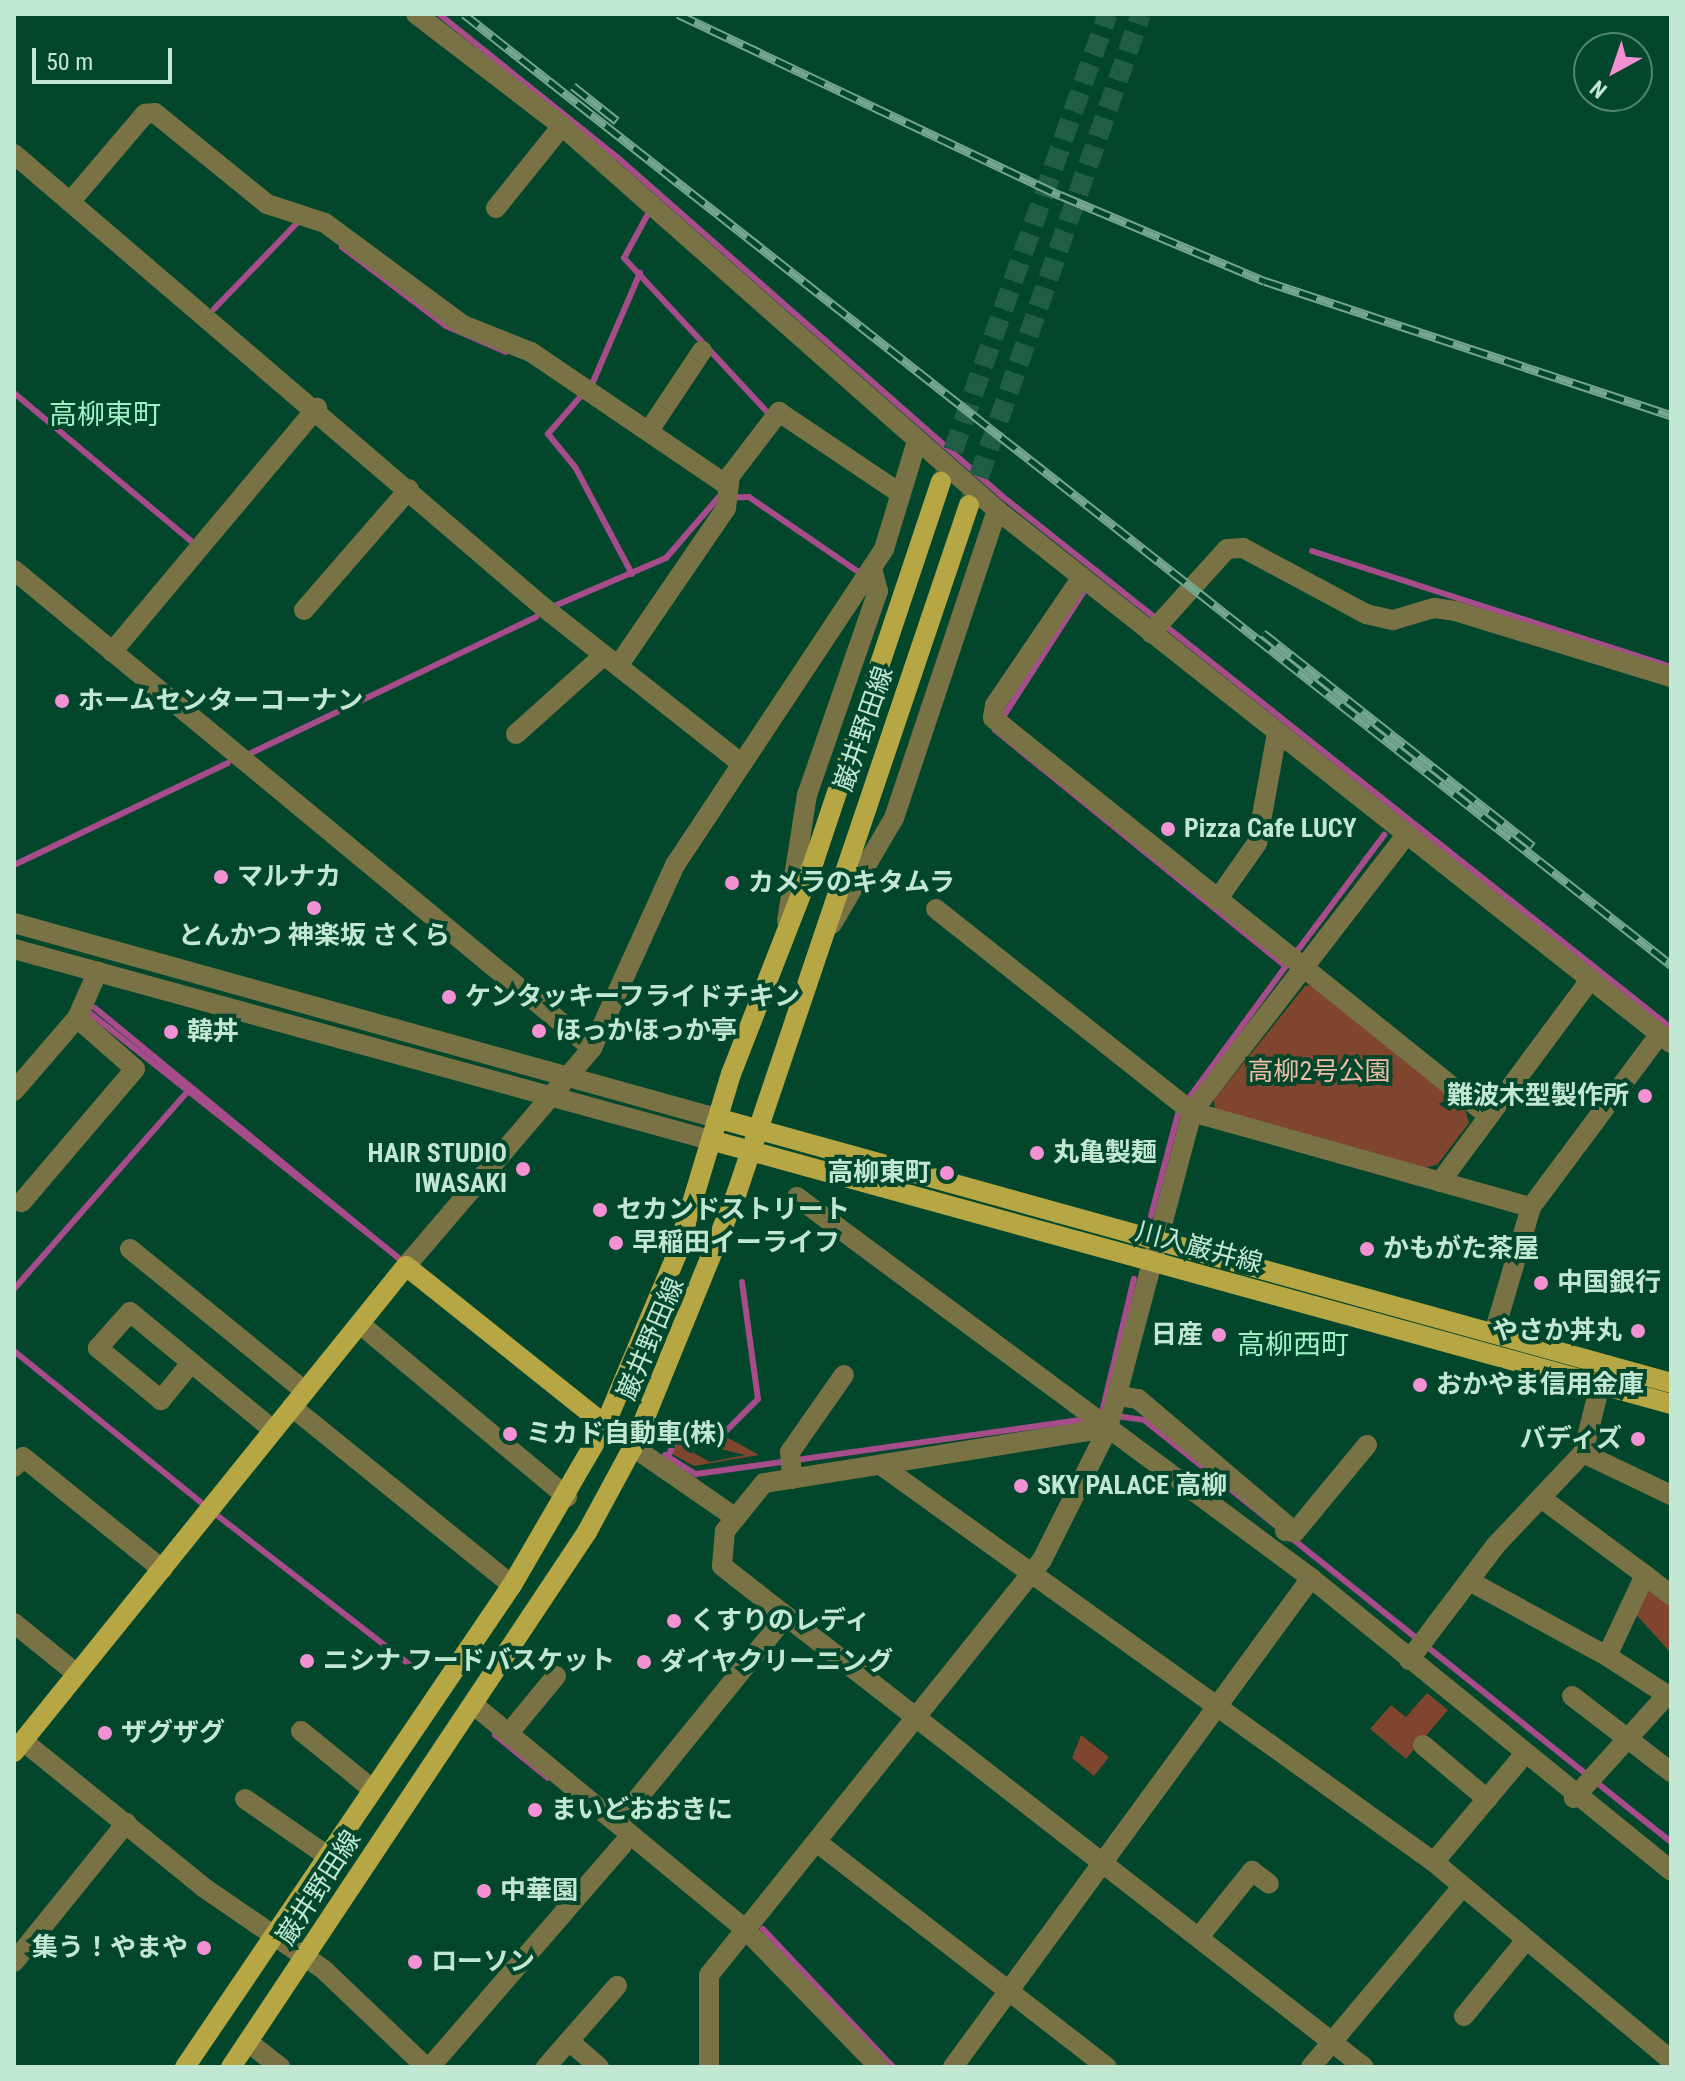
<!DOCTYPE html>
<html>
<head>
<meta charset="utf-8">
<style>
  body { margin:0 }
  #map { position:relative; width:1685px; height:2081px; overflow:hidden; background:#02462c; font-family:"Roboto Condensed","Noto Sans JP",sans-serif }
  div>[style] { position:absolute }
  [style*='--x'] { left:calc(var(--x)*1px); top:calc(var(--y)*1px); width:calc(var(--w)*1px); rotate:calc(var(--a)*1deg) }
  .green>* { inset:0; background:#7f452f }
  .stream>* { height:6px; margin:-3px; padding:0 3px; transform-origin:3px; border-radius:3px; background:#a64c8b }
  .major-tunnel>* { height:20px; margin-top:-10px; transform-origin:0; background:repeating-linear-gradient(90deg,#1f5e45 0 20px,transparent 0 30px) }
  .minor>* { height:20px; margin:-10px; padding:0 10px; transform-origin:10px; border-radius:10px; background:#797245 }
  .major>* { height:20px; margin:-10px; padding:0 10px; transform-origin:10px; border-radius:10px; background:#b7a744 }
  .rail>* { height:9px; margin-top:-4.5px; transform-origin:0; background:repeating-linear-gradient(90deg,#02462c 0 18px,#75a68f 0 36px); box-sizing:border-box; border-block:2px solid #75a68f }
  .dots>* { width:22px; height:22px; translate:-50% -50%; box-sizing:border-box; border:4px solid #02462c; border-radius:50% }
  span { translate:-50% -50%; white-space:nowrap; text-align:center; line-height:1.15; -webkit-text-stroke:8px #02462c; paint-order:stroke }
  .poi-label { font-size:26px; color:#c2e7d2; font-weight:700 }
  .left { translate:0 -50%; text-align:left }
  .right { translate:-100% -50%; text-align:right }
  .street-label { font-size:26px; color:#c2e7d2 }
  .park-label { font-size:26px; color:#f1bba8 }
  .neighbourhood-label { font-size:28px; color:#a2f0c6 }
  .frame { position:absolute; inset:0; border:16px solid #c2e7d2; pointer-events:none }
  .north { position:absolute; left:1573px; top:32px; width:80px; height:80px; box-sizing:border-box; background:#02462c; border:2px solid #4f866e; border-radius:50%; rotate:220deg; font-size:22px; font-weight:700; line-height:32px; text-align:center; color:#c2e7d2 }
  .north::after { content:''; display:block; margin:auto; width:28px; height:36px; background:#f491d4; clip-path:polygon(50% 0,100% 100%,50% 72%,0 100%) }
  .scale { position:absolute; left:32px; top:48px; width:140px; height:36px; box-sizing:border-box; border:4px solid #c2e7d2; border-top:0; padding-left:10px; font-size:24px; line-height:28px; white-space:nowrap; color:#c2e7d2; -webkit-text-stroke:6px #02462c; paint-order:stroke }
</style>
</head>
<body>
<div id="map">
  <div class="green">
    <div style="clip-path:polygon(1313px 985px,1464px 1105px,1469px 1123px,1437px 1165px,1420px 1169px,1215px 1109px,1214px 1100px,1305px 986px)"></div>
    <div style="clip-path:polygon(evenodd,680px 1434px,723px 1435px,759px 1455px,694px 1466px,672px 1454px,680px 1434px,685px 1448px,716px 1448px,745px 1455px,710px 1462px,685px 1448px)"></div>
    <div style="clip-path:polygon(1645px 1588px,1671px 1601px,1669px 1651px,1632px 1610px)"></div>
    <div style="clip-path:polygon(1427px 1693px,1448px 1710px,1406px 1759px,1370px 1729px,1391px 1705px,1406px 1717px)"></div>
    <div style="clip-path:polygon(1081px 1735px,1109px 1757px,1094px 1776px,1072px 1758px)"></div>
  </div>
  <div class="stream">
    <div style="--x:439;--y:14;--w:228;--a:38.8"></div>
    <div style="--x:617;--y:157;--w:513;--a:41.36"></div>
    <div style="--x:1002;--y:496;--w:855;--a:38.49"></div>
    <div style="--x:648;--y:214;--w:50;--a:118.6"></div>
    <div style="--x:624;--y:258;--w:213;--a:47.1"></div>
    <div style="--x:342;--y:247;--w:131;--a:37.2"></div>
    <div style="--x:446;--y:326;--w:65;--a:23.4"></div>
    <div style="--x:214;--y:309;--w:122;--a:-46"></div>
    <div style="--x:14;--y:393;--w:231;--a:39.9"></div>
    <div style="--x:1312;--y:551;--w:377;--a:17.9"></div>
    <div style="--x:632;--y:574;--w:121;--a:-118"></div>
    <div style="--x:575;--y:467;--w:43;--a:-129.3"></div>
    <div style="--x:548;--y:434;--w:69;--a:-49.1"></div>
    <div style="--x:593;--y:382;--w:119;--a:-66.7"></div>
    <div style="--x:552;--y:607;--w:124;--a:-23.3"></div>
    <div style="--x:666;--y:558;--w:79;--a:-49.1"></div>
    <div style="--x:718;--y:498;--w:31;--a:-2"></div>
    <div style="--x:749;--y:497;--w:131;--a:34.4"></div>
    <div style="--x:1005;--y:714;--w:144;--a:-57.2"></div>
    <div style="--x:995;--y:730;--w:374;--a:39.1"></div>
    <div style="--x:251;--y:753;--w:316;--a:-25.5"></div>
    <div style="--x:14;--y:865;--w:237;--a:-25.5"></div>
    <div style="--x:1298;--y:950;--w:144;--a:-53.2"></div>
    <div style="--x:95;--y:1008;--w:395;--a:39.5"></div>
    <div style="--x:91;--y:1014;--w:394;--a:38.4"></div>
    <div style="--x:1189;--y:1098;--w:164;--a:-53.7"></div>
    <div style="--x:1151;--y:1216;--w:106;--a:-75.2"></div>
    <div style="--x:14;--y:1289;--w:262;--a:-48.7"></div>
    <div style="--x:14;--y:1351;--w:243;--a:39"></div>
    <div style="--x:1116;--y:1416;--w:28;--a:8"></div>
    <div style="--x:1144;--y:1420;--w:675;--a:38.69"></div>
    <div style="--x:1101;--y:1417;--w:142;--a:-76.6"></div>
    <div style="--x:665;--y:1455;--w:36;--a:32"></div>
    <div style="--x:696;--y:1474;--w:393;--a:-8"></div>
    <div style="--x:668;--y:1457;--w:28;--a:-67"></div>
    <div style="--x:679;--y:1431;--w:44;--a:3.9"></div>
    <div style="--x:723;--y:1434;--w:49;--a:-45"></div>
    <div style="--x:758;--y:1399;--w:118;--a:-97.8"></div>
    <div style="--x:218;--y:1516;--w:247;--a:37.8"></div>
    <div style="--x:495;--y:1735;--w:68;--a:39.1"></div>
    <div style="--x:763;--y:1929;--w:190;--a:46.7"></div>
  </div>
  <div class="major-tunnel">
    <div style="--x:943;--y:479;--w:493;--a:-70.5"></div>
    <div style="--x:969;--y:505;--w:520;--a:-70.69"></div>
  </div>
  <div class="minor">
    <div style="--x:416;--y:14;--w:184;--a:37.5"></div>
    <div style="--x:562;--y:126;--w:580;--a:41.44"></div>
    <div style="--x:997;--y:510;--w:859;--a:38.34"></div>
    <div style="--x:14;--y:154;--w:695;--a:40.57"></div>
    <div style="--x:542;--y:606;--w:255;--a:38.3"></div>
    <div style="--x:70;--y:202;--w:116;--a:-49.6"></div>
    <div style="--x:145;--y:114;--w:10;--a:-6"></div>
    <div style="--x:155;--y:113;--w:144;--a:39.1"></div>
    <div style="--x:267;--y:204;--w:61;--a:18.1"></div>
    <div style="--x:325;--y:223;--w:172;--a:36.5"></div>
    <div style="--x:463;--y:325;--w:73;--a:21.7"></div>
    <div style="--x:531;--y:352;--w:238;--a:34.2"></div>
    <div style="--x:496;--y:208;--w:105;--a:-51.2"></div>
    <div style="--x:650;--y:429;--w:94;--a:-56.3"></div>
    <div style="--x:14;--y:570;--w:750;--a:39.59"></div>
    <div style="--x:1082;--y:577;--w:155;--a:124.2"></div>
    <div style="--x:995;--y:705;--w:13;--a:99"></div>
    <div style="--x:993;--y:718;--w:631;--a:38.76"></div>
    <div style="--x:304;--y:610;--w:160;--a:-49"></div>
    <div style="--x:1151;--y:633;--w:113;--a:-47.9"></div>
    <div style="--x:1227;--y:549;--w:16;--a:-4"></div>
    <div style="--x:1243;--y:548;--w:140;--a:28.2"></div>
    <div style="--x:1366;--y:614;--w:28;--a:13"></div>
    <div style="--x:1393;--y:620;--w:43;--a:-16.3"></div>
    <div style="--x:1434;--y:608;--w:21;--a:8"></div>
    <div style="--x:1455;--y:611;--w:226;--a:17"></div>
    <div style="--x:112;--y:652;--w:319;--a:-50"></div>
    <div style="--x:618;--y:666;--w:191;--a:-55.6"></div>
    <div style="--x:726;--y:508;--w:32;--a:-83"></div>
    <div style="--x:730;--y:476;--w:81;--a:-52.6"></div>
    <div style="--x:779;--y:412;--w:147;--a:33.9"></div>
    <div style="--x:516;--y:734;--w:118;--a:-41.9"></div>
    <div style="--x:1217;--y:900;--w:70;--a:-54.9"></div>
    <div style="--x:1257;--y:843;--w:112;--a:-79.7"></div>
    <div style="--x:936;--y:909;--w:327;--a:38.4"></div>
    <div style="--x:1192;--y:1112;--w:352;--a:15.7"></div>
    <div style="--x:787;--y:921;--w:128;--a:-81"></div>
    <div style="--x:807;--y:795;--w:216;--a:-70.8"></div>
    <div style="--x:878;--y:591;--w:24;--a:-105"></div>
    <div style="--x:14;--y:923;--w:733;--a:15.52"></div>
    <div style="--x:832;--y:924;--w:123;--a:-59.7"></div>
    <div style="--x:894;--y:818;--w:325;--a:-71.5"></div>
    <div style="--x:14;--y:949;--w:726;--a:15.34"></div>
    <div style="--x:77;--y:1018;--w:51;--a:-65.9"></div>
    <div style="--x:14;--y:1091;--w:96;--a:-49.2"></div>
    <div style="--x:77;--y:1018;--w:77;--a:41.3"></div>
    <div style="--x:135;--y:1069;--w:175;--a:130.4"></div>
    <div style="--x:1440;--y:1182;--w:252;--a:-53.4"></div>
    <div style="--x:797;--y:1197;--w:640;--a:36.55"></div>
    <div style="--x:1311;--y:1578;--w:464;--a:39.1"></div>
    <div style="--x:130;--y:1249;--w:225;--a:39.1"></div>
    <div style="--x:406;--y:1266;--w:287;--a:-49.5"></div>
    <div style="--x:592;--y:1048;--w:201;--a:-65.6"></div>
    <div style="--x:675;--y:865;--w:379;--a:-56.5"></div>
    <div style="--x:884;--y:549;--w:113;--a:-73"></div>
    <div style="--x:360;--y:1324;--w:270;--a:39.9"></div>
    <div style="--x:1494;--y:1333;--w:131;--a:-73.6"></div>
    <div style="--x:1531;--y:1207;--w:216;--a:-53.3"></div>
    <div style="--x:191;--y:1363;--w:48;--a:129"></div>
    <div style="--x:161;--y:1400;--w:82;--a:-140.5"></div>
    <div style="--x:98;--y:1348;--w:48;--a:-48.4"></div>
    <div style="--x:130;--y:1312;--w:185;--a:39.5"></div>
    <div style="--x:1117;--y:1396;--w:21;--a:8"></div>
    <div style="--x:1138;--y:1399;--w:198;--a:40.3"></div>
    <div style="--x:292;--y:1407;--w:283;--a:39"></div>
    <div style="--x:1108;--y:1428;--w:348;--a:170.9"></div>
    <div style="--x:764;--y:1483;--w:62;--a:129.1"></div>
    <div style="--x:725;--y:1531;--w:35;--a:95"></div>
    <div style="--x:722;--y:1566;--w:814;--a:37.97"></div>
    <div style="--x:633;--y:1447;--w:125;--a:34.6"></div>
    <div style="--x:1583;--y:1453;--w:98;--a:25.5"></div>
    <div style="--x:882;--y:1466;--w:679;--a:35.66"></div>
    <div style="--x:1434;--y:1862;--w:309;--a:39.9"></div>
    <div style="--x:14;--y:1467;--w:13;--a:-48"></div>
    <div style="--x:23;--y:1457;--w:179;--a:38.9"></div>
    <div style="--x:792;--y:1479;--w:27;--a:-94"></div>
    <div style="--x:790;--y:1452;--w:94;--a:-55"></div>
    <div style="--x:1541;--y:1498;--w:129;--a:36.5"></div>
    <div style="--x:1645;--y:1575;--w:89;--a:115.1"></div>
    <div style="--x:1607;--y:1656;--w:72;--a:33"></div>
    <div style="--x:1667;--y:1695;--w:139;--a:132.1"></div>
    <div style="--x:1285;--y:1531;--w:10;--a:6"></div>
    <div style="--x:1295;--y:1532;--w:113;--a:-50.4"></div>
    <div style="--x:1645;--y:1575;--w:33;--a:38"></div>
    <div style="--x:1473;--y:1583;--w:153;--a:28.6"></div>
    <div style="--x:14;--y:1623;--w:81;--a:39"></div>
    <div style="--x:1409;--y:1660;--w:144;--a:-52.9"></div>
    <div style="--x:1496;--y:1545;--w:127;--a:-46.6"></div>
    <div style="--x:1583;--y:1453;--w:70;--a:-76"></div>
    <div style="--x:1572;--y:1696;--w:125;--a:37.5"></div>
    <div style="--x:474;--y:1705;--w:353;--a:39.6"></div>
    <div style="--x:746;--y:1930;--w:191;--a:45.8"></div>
    <div style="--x:301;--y:1731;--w:90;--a:39.2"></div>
    <div style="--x:509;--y:1733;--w:74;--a:-50.5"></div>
    <div style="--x:23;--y:1741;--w:232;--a:39"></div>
    <div style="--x:203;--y:1887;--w:147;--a:34.4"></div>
    <div style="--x:324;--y:1970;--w:141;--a:43.6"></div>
    <div style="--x:1423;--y:1745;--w:84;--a:40.2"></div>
    <div style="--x:245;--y:1799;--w:98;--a:34.7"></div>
    <div style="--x:621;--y:1819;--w:262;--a:-50.9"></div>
    <div style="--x:818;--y:1843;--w:366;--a:37.8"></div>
    <div style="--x:1434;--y:1862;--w:138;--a:-50"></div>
    <div style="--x:1199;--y:1937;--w:85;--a:-51.2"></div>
    <div style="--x:1252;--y:1871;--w:21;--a:37"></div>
    <div style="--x:14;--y:1962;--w:179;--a:-51.1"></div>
    <div style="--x:1464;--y:2016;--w:98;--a:-50.8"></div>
    <div style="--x:569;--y:2041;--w:40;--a:41"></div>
    <div style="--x:248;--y:2042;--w:41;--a:38"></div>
    <div style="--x:430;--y:2067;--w:294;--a:-49.1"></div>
    <div style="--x:546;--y:2067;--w:108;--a:-48.8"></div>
    <div style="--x:709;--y:2067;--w:92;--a:-90"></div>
    <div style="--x:709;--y:1975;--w:532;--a:-51.26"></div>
    <div style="--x:1042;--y:1560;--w:148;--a:-63.4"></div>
    <div style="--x:1108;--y:1428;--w:327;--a:-75.1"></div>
    <div style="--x:1192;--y:1112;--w:351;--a:-52.3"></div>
    <div style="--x:953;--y:2067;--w:606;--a:-53.79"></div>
    <div style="--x:1311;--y:2067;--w:235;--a:-50"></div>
  </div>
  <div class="major">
    <div style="--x:720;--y:1119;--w:987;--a:15.51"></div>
    <div style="--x:714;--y:1141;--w:992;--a:15.37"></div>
    <div style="--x:14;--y:1752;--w:624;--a:-51.11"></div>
    <div style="--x:406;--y:1266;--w:255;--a:38.6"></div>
    <div style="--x:185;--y:2067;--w:582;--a:-55.85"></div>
    <div style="--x:512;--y:1585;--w:185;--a:-59.8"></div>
    <div style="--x:605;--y:1425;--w:183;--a:-67.2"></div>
    <div style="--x:676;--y:1256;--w:190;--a:-73.2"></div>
    <div style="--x:731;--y:1074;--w:229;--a:-68.7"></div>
    <div style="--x:814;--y:861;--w:400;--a:-71.5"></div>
    <div style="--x:231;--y:2067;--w:643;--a:-56.36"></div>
    <div style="--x:587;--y:1532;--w:97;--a:-61.6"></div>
    <div style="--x:633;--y:1447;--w:275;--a:-67.8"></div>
    <div style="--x:737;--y:1192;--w:725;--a:-71.34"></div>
  </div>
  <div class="rail">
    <div style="--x:464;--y:14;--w:1537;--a:38.23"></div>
    <div style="--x:678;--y:14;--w:423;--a:25.4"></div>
    <div style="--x:1060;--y:195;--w:222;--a:22.8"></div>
    <div style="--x:1265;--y:281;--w:428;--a:18.3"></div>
    <div style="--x:573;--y:86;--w:56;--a:38.5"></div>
    <div style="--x:1263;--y:633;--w:344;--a:38.3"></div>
  </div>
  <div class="dots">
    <div style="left:62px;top:701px;background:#f491d4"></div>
    <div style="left:1168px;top:829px;background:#f491d4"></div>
    <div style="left:221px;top:877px;background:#f491d4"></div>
    <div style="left:732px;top:883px;background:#f491d4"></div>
    <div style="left:314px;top:908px;background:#f491d4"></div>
    <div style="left:449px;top:997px;background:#f491d4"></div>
    <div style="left:539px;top:1031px;background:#f491d4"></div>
    <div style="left:171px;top:1032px;background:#f491d4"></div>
    <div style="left:1645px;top:1096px;background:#f491d4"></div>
    <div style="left:1037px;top:1153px;background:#f491d4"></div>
    <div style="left:523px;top:1169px;background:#f491d4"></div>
    <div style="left:947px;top:1173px;background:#f491d4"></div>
    <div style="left:600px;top:1210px;background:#f491d4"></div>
    <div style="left:616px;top:1243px;background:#f491d4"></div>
    <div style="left:1367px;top:1249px;background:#f491d4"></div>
    <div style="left:1541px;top:1283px;background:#f491d4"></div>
    <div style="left:1638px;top:1331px;background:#f491d4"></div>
    <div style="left:1219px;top:1335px;background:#f491d4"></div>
    <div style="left:1420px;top:1385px;background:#f491d4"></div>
    <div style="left:510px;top:1434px;background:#f491d4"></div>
    <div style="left:1638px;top:1439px;background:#f491d4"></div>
    <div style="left:1021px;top:1486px;background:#f491d4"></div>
    <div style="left:674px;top:1621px;background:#f491d4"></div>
    <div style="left:307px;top:1661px;background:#f491d4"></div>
    <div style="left:644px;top:1662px;background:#f491d4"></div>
    <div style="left:105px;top:1733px;background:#f491d4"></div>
    <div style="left:535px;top:1810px;background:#f491d4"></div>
    <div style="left:484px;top:1891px;background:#f491d4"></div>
    <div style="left:204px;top:1948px;background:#f491d4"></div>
    <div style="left:415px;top:1962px;background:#f491d4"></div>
  </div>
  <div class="poi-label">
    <span class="left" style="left:78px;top:701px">ホームセンターコーナン</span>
    <span class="left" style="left:1184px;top:829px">Pizza Cafe LUCY</span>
    <span class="left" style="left:237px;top:877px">マルナカ</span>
    <span class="left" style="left:748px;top:883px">カメラのキタムラ</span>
    <span style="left:314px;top:936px">とんかつ 神楽坂 さくら</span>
    <span class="left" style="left:465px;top:997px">ケンタッキーフライドチキン</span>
    <span class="left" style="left:555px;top:1031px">ほっかほっか亭</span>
    <span class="left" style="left:187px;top:1032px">韓丼</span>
    <span class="right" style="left:1629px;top:1096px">難波木型製作所</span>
    <span class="left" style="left:1053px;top:1153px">丸亀製麺</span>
    <span class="right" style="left:507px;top:1169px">HAIR STUDIO<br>IWASAKI</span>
    <span class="right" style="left:931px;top:1173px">高柳東町</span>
    <span class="left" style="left:616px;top:1210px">セカンドストリート</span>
    <span class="left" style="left:632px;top:1243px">早稲田イーライフ</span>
    <span class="left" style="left:1383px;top:1249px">かもがた茶屋</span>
    <span class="left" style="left:1557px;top:1283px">中国銀行</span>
    <span class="right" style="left:1622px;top:1331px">やさか丼丸</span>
    <span class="right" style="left:1203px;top:1335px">日産</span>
    <span class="left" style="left:1436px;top:1385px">おかやま信用金庫</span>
    <span class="left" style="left:526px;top:1434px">ミカド自動車(株)</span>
    <span class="right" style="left:1622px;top:1439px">バディズ</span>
    <span class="left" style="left:1037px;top:1486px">SKY PALACE 高柳</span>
    <span class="left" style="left:690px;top:1621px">くすりのレディ</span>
    <span class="left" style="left:323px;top:1661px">ニシナ フードバスケット</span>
    <span class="left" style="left:660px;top:1662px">ダイヤクリーニング</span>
    <span class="left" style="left:121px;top:1733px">ザグザグ</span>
    <span class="left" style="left:551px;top:1810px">まいどおおきに</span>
    <span class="left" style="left:500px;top:1891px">中華園</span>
    <span class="right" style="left:188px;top:1948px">集う！やまや</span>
    <span class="left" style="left:431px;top:1962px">ローソン</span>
  </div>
  <div class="street-label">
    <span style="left:864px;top:729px;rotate:-71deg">巌井野田線</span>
    <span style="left:1199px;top:1248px;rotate:15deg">川入巌井線</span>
    <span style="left:651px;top:1339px;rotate:-67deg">巌井野田線</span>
    <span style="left:319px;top:1888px;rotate:-57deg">巌井野田線</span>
  </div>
  <div class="park-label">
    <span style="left:1319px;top:1072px">高柳2号公園</span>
  </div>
  <div class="neighbourhood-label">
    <span style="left:105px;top:415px">高柳東町</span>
    <span style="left:1293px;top:1345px">高柳西町</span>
  </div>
  <div class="frame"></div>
  <div class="north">N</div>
  <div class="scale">50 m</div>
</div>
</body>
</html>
